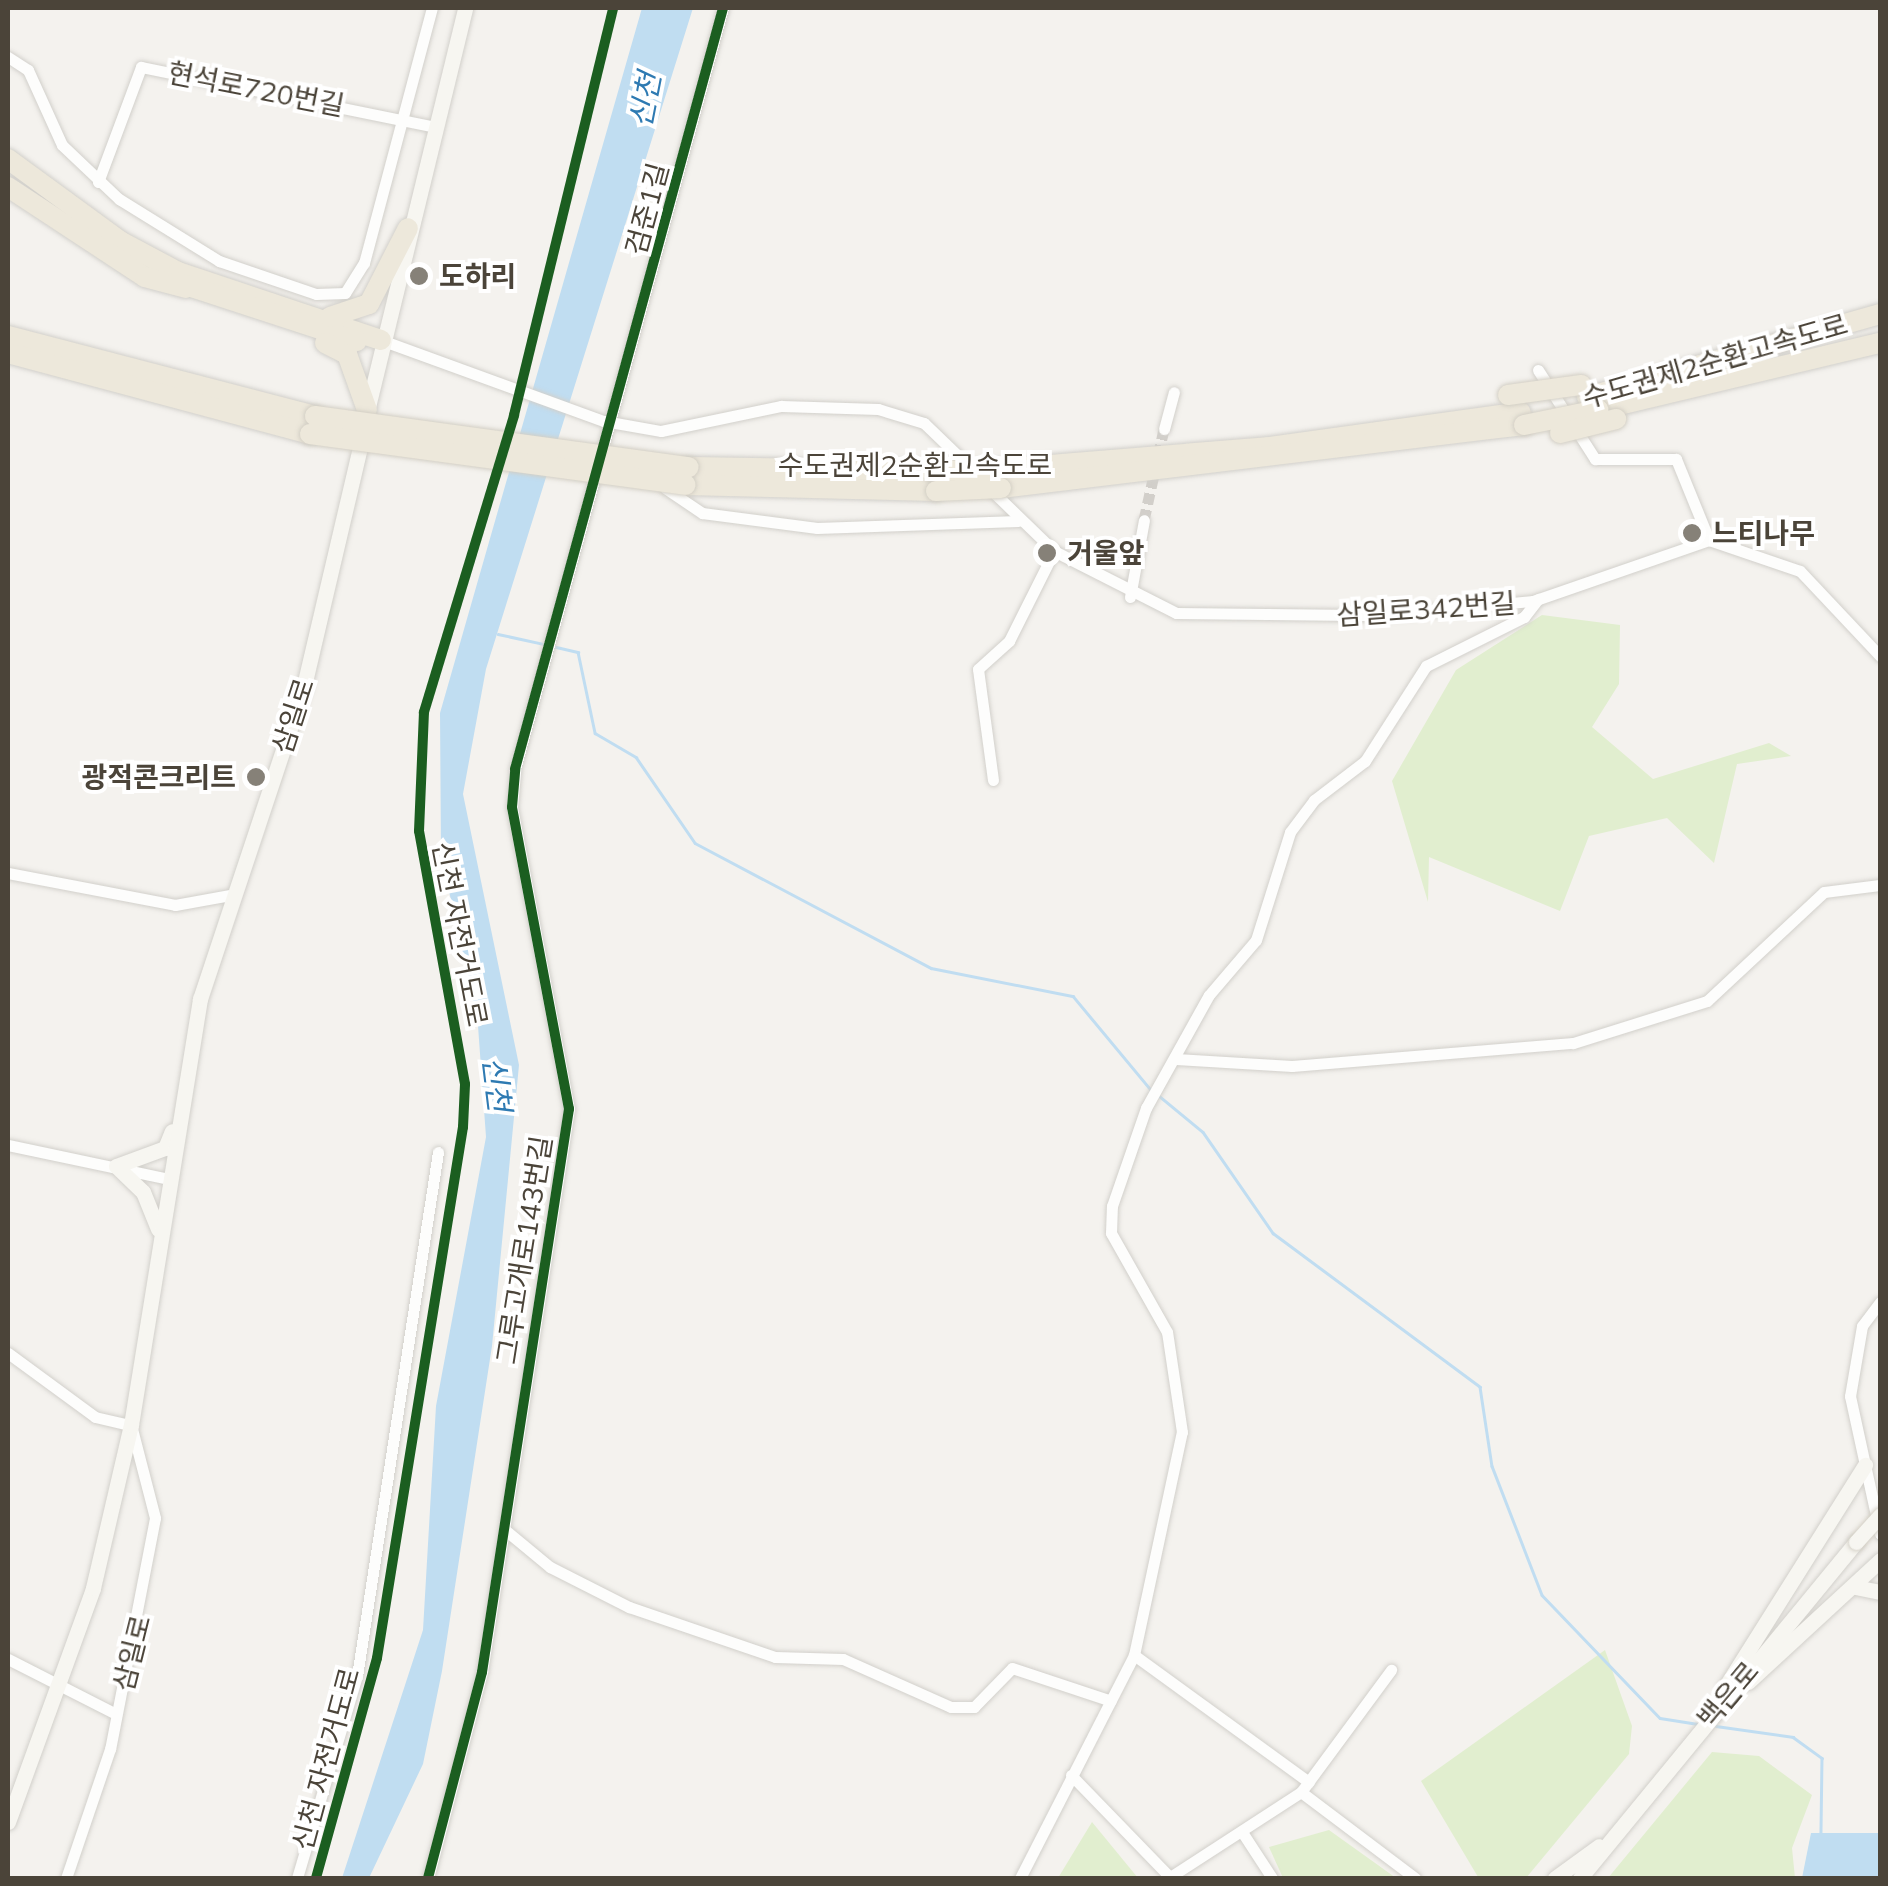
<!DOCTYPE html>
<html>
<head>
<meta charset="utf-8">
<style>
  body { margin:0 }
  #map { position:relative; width:1888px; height:1886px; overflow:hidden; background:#f4f2ee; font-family:Mulish,"Noto Sans KR",sans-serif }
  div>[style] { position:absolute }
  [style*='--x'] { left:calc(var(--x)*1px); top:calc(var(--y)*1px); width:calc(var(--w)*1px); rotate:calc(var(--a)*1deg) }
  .green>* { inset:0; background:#e1eecf }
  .water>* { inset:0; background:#c0ddf1 }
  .stream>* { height:2.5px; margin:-1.25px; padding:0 1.25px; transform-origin:1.25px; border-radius:1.25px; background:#c0ddf1 }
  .minor-tunnel>* { height:11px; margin-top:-5.5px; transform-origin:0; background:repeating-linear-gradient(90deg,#d2cfca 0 11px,transparent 0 16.5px) }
  .roads { filter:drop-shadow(0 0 2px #d2d0cb) drop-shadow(0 0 2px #d2d0cb) }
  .minor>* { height:11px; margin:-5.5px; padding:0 5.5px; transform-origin:5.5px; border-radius:5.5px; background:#fdfdfc }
  .secondary>* { height:15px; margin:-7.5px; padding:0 7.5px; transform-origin:7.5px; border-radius:7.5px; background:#f7f6f1 }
  .motorway>* { height:20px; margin:-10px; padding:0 10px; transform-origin:10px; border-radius:10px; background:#ede8db }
  .bridges { filter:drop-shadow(0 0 2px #d3cfc5) drop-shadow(0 0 2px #d3cfc5) }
  .secondary-bridge>* { height:15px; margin:-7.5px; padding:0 7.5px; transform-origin:7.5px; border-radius:7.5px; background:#f7f6f1 }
  .motorway-bridge>* { height:20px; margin:-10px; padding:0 10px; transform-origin:10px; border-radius:10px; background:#ede8db }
  .cycleway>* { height:10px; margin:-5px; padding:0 5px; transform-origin:5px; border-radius:5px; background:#1b5e20 }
  .dots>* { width:28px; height:28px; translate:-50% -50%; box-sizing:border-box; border:5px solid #fff; border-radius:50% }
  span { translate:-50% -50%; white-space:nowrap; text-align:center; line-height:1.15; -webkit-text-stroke:8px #fff; paint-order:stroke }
  .street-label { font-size:28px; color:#4b4439 }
  .poi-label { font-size:28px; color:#4b4439; font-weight:700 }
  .left { translate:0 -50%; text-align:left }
  .right { translate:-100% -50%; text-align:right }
  .water-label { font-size:30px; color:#2e7ab2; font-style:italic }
  .frame { position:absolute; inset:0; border:10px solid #4b4439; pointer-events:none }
</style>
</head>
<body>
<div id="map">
  <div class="green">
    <div style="clip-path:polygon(1542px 615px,1620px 625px,1619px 684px,1592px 727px,1653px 779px,1769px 743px,1791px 756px,1737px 764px,1714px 863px,1667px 818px,1589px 836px,1560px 911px,1429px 857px,1428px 902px,1392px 781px,1456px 670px)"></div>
    <div style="clip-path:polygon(1605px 1650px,1632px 1726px,1629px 1754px,1526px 1878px,1478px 1877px,1421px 1781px)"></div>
    <div style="clip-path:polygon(1712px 1752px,1759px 1756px,1812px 1795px,1792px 1848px,1795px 1878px,1608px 1878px)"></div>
    <div style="clip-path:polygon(1092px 1822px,1138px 1878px,1058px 1878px)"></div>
    <div style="clip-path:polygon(1329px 1830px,1396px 1878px,1283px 1878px,1269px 1847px)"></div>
  </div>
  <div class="water">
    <div style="clip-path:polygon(642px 8px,693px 8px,486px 669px,463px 794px,519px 1065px,492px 1346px,442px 1671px,423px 1764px,369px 1878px,342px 1878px,423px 1630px,436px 1406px,486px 1137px,478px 1026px,441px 854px,440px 713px)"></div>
    <div style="clip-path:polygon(1811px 1833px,1880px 1833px,1880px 1878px,1802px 1878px)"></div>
  </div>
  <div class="stream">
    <div style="--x:498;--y:634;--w:47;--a:12.3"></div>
    <div style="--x:552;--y:646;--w:27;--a:13"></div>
    <div style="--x:578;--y:652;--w:83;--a:78.1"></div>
    <div style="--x:595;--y:733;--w:48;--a:30.3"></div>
    <div style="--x:636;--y:757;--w:104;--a:55.5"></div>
    <div style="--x:695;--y:843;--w:267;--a:27.9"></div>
    <div style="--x:931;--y:968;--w:145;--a:11.2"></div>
    <div style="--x:1073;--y:996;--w:122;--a:50.3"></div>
    <div style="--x:1158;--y:1095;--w:58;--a:39.4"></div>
    <div style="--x:1203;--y:1132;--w:123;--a:55.3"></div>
    <div style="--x:1273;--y:1233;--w:258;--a:36.6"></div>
    <div style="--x:1480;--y:1387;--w:80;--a:81.4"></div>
    <div style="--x:1492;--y:1466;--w:138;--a:68.8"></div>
    <div style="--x:1542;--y:1595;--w:170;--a:46.2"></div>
    <div style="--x:1660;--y:1718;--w:38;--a:9"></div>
    <div style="--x:1716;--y:1726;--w:78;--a:8.1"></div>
    <div style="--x:1793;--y:1737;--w:36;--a:36"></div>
    <div style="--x:1822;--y:1758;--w:75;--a:90.8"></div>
  </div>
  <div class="minor-tunnel">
    <div style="--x:1144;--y:520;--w:93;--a:-77.6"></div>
  </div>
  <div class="roads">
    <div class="minor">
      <div style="--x:8;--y:57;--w:24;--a:33"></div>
      <div style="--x:28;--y:70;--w:82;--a:65.6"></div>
      <div style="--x:62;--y:145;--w:79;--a:43.5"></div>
      <div style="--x:119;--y:199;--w:118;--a:31.8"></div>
      <div style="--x:219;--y:261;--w:102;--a:18.8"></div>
      <div style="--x:316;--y:294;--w:29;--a:-2"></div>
      <div style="--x:345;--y:293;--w:36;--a:-58"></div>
      <div style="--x:364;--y:263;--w:264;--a:-75.1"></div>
      <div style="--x:98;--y:182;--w:123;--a:-69.5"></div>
      <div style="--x:141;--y:67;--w:297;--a:11.5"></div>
      <div style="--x:381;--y:340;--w:237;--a:20"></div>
      <div style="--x:604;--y:421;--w:58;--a:10"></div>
      <div style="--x:661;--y:431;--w:123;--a:-11.8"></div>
      <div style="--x:781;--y:406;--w:97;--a:1.8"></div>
      <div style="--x:878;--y:409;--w:48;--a:16.9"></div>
      <div style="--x:924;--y:423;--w:71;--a:43.9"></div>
      <div style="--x:1538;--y:370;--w:106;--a:57.4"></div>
      <div style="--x:1595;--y:459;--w:81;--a:0"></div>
      <div style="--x:1676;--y:459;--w:87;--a:67.8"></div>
      <div style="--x:1164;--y:429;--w:38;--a:-75"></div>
      <div style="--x:987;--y:486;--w:93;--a:44.1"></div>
      <div style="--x:1054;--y:551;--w:137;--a:26.9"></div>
      <div style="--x:1176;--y:613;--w:205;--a:0.6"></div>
      <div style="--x:1381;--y:615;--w:153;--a:-5.3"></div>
      <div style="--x:1533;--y:601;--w:186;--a:-19.1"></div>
      <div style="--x:1709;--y:540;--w:96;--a:18.8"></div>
      <div style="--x:1800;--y:571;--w:117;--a:46.7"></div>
      <div style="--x:665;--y:488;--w:45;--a:34"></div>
      <div style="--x:702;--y:513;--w:116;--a:7.4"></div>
      <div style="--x:817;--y:528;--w:201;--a:-2"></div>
      <div style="--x:1130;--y:597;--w:78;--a:-79.7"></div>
      <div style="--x:993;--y:780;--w:112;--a:-97.7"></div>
      <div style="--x:978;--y:669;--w:42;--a:-42.1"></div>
      <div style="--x:1009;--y:641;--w:101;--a:-63.4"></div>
      <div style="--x:8;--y:873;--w:170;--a:10.8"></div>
      <div style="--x:175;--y:905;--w:56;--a:-10.3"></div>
      <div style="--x:1176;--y:1059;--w:116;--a:3.5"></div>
      <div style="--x:1292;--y:1066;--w:282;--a:-4.7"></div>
      <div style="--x:1573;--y:1043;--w:140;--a:-17.4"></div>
      <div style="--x:1707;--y:1001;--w:160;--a:-43"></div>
      <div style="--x:1824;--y:892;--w:56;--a:-7.1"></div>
      <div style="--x:8;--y:1145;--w:165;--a:11.9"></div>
      <div style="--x:1880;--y:1302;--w:30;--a:127"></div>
      <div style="--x:1862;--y:1326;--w:71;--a:99.7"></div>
      <div style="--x:1850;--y:1396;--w:141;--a:77.7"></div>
      <div style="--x:8;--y:1353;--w:108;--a:36.3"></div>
      <div style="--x:95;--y:1417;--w:37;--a:13"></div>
      <div style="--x:131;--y:1425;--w:96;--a:75.5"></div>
      <div style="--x:155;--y:1518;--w:235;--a:101"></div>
      <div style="--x:110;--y:1749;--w:136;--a:108.8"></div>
      <div style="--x:504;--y:1529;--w:60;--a:39.6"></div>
      <div style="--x:550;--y:1567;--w:89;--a:26.9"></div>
      <div style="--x:629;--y:1607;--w:154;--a:18.9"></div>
      <div style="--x:775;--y:1657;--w:68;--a:1.7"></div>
      <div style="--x:843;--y:1659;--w:118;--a:24"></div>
      <div style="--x:951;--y:1707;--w:23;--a:0"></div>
      <div style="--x:974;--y:1707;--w:54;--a:-45.7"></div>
      <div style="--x:1012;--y:1668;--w:104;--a:18.4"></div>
      <div style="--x:1134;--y:1655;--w:216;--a:36"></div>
      <div style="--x:8;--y:1659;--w:121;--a:27"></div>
      <div style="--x:1071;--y:1775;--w:142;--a:45.9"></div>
      <div style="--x:1170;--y:1877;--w:156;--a:-33"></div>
      <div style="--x:1301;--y:1792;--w:152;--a:-53.6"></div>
      <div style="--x:1301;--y:1792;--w:143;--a:37"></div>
      <div style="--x:1242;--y:1832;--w:55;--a:56.9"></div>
      <div style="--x:297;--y:1878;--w:211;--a:-73.5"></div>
      <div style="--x:357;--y:1676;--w:530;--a:-81.21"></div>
      <div style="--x:428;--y:1878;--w:213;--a:-75.3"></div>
      <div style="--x:482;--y:1672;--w:570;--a:-81.22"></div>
      <div style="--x:569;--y:1109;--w:307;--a:-100.7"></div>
      <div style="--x:512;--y:807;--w:38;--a:-85"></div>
      <div style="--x:515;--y:769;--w:789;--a:-74.71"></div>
      <div style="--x:1020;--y:1878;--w:250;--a:-62.9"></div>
      <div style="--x:1134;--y:1655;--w:228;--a:-77.9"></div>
      <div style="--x:1182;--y:1432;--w:101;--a:-98.5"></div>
      <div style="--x:1167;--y:1332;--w:114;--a:-119.5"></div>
      <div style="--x:1111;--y:1233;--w:27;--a:-88"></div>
      <div style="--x:1112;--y:1206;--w:104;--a:-70.9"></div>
      <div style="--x:1146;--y:1108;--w:129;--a:-60.9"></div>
      <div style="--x:1209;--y:995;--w:72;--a:-49.5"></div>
      <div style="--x:1256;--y:940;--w:113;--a:-72.5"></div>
      <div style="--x:1290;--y:832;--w:40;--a:-53"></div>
      <div style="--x:1314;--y:800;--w:64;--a:-37.4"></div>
      <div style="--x:1365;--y:761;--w:113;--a:-57.3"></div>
      <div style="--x:1426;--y:666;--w:110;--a:-26.6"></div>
      <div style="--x:1524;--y:617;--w:23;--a:-52"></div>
    </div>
    <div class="secondary">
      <div style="--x:367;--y:411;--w:415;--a:-76.3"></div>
      <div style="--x:158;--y:1229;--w:40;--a:-112"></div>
      <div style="--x:143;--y:1192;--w:37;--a:-136"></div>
      <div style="--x:116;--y:1166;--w:52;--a:-20.2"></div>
      <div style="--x:165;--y:1148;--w:18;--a:-68"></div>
      <div style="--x:1855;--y:1587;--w:25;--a:11"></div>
      <div style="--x:1748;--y:1682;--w:180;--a:-42.7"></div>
      <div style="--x:1724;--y:1689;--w:265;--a:-57.8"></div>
      <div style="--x:8;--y:1822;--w:249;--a:-70"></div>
      <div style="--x:93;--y:1588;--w:167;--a:-76.9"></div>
      <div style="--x:131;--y:1425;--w:432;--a:-80.8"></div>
      <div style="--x:200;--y:999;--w:330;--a:-71.6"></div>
      <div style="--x:304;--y:686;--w:259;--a:-76.8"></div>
      <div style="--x:1555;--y:1878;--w:54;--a:-36"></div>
      <div style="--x:1580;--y:1878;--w:435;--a:-50.6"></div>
    </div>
    <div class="motorway">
      <div style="--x:8;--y:159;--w:139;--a:36.2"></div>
      <div style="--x:120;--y:241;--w:66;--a:28.1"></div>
      <div style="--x:178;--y:272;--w:214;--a:18.5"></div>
      <div style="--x:8;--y:187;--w:164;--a:33.3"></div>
      <div style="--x:145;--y:277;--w:42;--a:15"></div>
      <div style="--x:176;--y:282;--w:190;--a:18.1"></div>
      <div style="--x:330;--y:317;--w:41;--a:-18.4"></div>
      <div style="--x:369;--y:304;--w:85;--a:-62.8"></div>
      <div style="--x:8;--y:336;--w:317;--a:14.6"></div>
      <div style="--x:325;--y:343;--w:25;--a:27"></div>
      <div style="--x:347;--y:354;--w:59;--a:70.3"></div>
      <div style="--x:8;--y:353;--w:313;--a:15"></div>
      <div style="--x:1587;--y:397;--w:305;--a:-15.8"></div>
      <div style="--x:1598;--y:410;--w:290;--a:-13.4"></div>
      <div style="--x:689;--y:467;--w:242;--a:0.9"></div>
      <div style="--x:989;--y:470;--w:282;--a:-4.7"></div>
      <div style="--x:1270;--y:447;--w:253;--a:-7.9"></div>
      <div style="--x:686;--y:485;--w:250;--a:1.4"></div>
      <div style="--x:1001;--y:488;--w:527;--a:-6.87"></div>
    </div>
  </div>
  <div class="bridges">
    <div class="secondary-bridge">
      <div style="--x:1856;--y:1542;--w:36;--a:-48"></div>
    </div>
    <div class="motorway-bridge">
      <div style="--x:1508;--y:395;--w:74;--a:-7.8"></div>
      <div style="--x:315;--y:416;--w:377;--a:7.8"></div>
      <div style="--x:1524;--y:425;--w:76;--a:-11.5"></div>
      <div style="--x:1560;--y:433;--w:58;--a:-14"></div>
      <div style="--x:310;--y:434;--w:379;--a:7.7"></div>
      <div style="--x:931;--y:471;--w:58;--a:-1"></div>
      <div style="--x:936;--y:491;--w:65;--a:-2.6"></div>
    </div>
  </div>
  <div class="cycleway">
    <div style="--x:316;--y:1878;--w:228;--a:-74.5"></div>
    <div style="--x:377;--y:1658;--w:538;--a:-80.8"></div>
    <div style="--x:463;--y:1127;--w:43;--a:-87.3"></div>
    <div style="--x:465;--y:1084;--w:257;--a:-100.3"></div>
    <div style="--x:419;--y:831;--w:119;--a:-87.6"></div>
    <div style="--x:424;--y:712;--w:310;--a:-73.1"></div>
    <div style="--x:514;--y:415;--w:419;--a:-76.3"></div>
    <div style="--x:428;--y:1878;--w:213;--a:-75.3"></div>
    <div style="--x:482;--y:1672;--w:570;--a:-81.22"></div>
    <div style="--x:569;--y:1109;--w:307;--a:-100.7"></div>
    <div style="--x:512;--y:807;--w:38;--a:-85"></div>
    <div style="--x:515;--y:769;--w:789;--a:-74.71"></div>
  </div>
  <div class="dots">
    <div style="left:419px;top:276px;background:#868178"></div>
    <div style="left:1692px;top:533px;background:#868178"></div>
    <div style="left:1047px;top:553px;background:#868178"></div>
    <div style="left:256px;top:777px;background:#868178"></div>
  </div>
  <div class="street-label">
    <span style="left:256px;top:89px;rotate:11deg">현석로720번길</span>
    <span style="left:647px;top:209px;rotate:-75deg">검준1길</span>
    <span style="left:1715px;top:361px;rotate:-16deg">수도권제2순환고속도로</span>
    <span style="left:915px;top:465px">수도권제2순환고속도로</span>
    <span style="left:1426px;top:609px;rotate:-4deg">삼일로342번길</span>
    <span style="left:293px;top:716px;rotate:-72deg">삼일로</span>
    <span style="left:460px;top:934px;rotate:79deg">신천 자전거도로</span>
    <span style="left:524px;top:1250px;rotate:-81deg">그루고개로143번길</span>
    <span style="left:132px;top:1653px;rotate:-76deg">삼일로</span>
    <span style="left:1728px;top:1695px;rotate:-50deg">백은로</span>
    <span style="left:326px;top:1759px;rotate:-75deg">신천 자전거도로</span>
  </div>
  <div class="poi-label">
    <span class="left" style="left:439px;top:276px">도하리</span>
    <span class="left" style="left:1712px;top:533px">느티나무</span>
    <span class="left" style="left:1067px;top:553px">거울앞</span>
    <span class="right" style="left:236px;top:777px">광적콘크리트</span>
  </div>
  <div class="water-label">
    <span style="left:645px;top:100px;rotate:-79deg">신천</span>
    <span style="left:497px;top:1084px;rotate:83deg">신천</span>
  </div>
  <div class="frame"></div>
</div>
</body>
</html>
